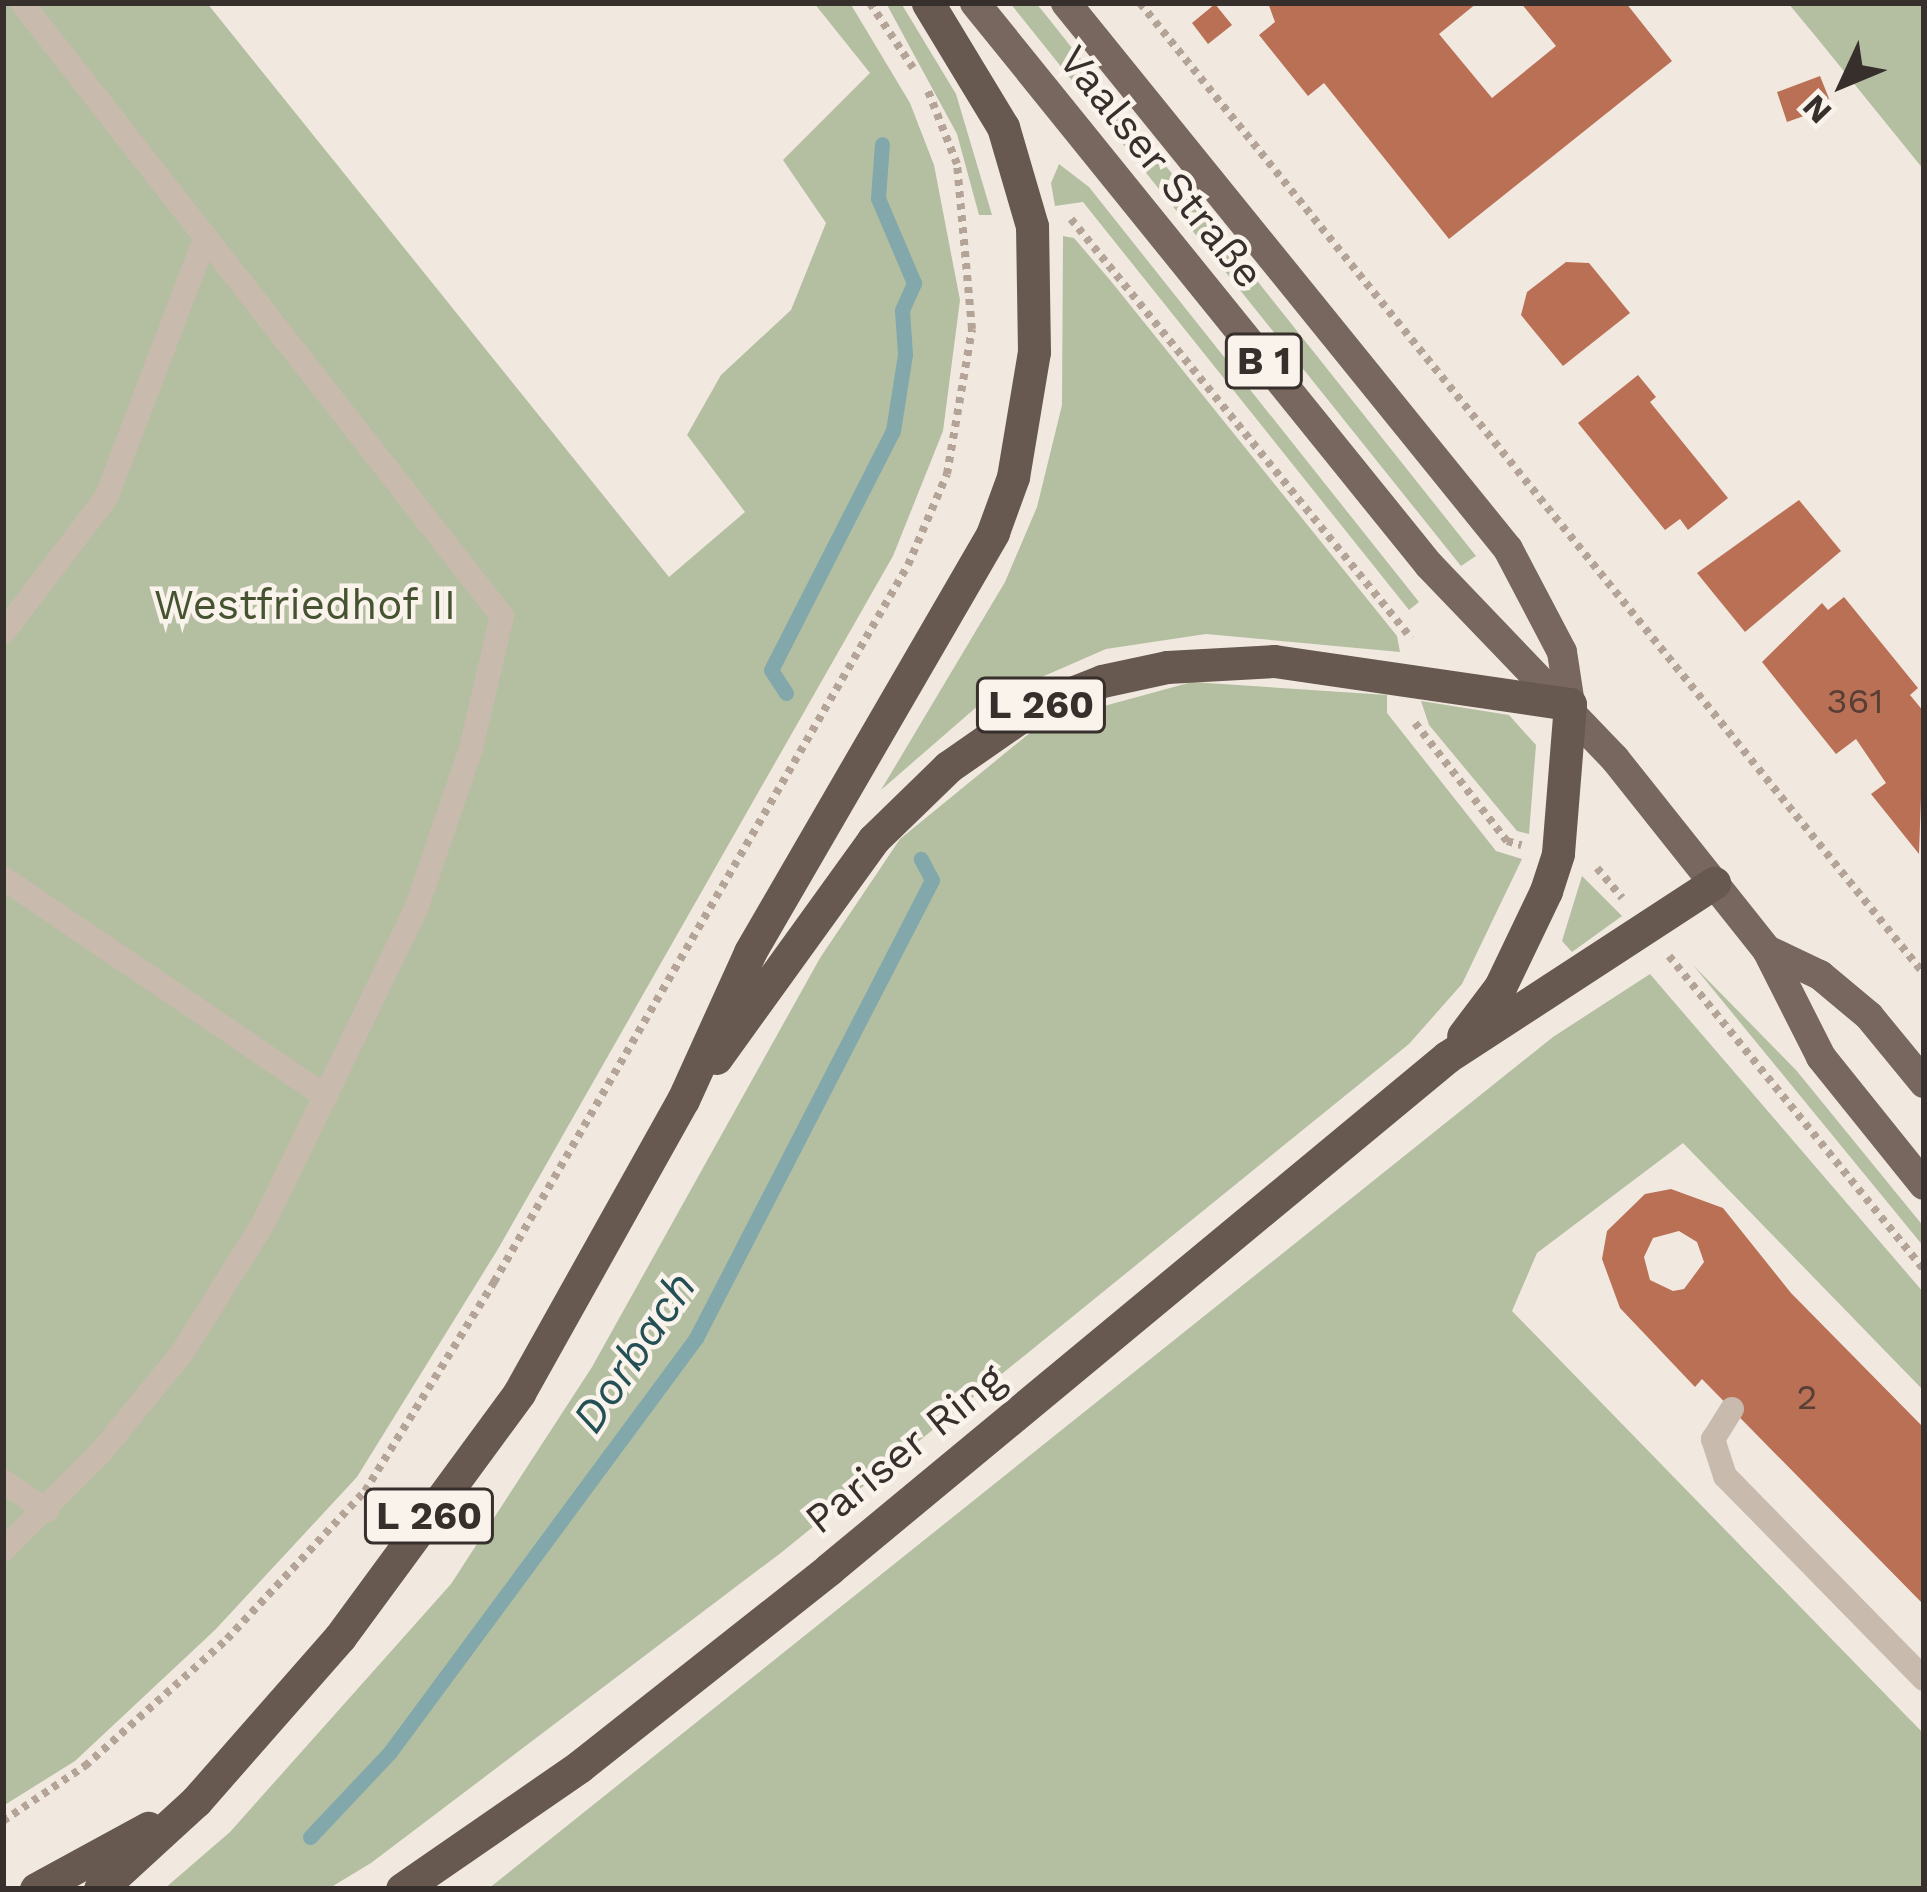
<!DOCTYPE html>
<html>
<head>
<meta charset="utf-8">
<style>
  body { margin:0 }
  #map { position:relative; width:1927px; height:1892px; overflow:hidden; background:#f1e9e0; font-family:"Work Sans",sans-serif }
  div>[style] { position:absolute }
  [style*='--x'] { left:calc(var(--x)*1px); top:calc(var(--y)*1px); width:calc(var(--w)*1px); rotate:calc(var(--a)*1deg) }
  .green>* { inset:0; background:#b4bfa1 }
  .stream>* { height:15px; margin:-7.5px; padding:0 7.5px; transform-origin:7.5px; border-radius:7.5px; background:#82a8ab }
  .building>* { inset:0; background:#ba7055 }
  .path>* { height:8px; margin-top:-4px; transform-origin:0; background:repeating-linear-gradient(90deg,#b4a497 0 6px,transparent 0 12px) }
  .service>* { height:24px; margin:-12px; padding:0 12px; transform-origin:12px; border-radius:12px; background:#c8baad }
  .primary>* { height:30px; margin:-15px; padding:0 15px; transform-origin:15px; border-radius:15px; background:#77675e }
  .trunk>* { height:33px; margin:-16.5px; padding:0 16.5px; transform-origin:16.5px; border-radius:16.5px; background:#675850 }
  span { translate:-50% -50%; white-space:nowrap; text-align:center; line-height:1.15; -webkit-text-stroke:9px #f9f3ec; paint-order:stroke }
  .number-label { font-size:36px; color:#583f36 }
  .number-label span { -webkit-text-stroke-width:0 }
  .shield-label span { padding:3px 9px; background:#f9f3ec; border:3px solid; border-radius:9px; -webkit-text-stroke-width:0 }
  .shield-label { font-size:39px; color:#372f2b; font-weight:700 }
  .street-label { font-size:42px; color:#372f2b }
  .park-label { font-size:42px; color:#465331 }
  .water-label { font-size:45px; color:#245055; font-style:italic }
  .frame { position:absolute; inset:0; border:6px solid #372f2b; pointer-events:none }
  .north { position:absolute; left:1783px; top:24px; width:120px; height:120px; -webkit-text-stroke:9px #f9f3ec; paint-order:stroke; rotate:226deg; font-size:33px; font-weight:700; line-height:48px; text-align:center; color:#372f2b }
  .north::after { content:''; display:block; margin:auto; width:42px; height:54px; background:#372f2b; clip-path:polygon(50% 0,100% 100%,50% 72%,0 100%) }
</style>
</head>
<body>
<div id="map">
  <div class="green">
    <div style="clip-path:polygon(3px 3px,207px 3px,669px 577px,745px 512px,687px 435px,721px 375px,791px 310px,826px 223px,783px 160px,870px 73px,814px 3px,850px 3px,910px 103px,934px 165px,960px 300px,943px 431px,893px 556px,498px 1249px,357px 1477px,215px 1630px,75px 1761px,3px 1806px)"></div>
    <div style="clip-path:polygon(886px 3px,901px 3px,956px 94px,992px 215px,979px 215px,957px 134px)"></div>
    <div style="clip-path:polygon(1010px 3px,1036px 3px,1045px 14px,1476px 556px,1461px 566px)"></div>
    <div style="clip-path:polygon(1788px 3px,1924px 3px,1924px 170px,1817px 38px)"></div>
    <div style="clip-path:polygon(1059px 164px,1089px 187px,1419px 602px,1409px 610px,1083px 202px,1055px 206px,1051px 183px)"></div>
    <div style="clip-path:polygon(1063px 236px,1074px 238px,1110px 280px,1397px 636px,1400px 652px,1206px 634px,1106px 649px,980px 704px,881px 790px,1005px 582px,1037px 507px,1062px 405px)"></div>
    <div style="clip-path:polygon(1192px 682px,1387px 695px,1387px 713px,1496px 851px,1522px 859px,1462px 984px,1409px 1044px,782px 1552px,371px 1863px,328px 1889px,164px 1889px,230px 1832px,451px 1584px,592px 1367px,820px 958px,900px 839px,1042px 723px)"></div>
    <div style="clip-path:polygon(1421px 701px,1509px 715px,1536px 745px,1529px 834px,1517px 831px,1429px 725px)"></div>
    <div style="clip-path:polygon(1582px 876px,1622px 916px,1572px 952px,1562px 941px)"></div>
    <div style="clip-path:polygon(1693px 965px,1796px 1070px,1924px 1227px,1924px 1247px)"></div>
    <div style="clip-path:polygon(1650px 974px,1924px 1293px,1924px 1391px,1683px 1143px,1537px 1253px,1512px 1311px,1924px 1734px,1924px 1889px,488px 1889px,1553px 1037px)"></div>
  </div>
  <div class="stream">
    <div style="--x:786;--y:693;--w:27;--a:-123"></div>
    <div style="--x:771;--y:670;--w:268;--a:-63"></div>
    <div style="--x:893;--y:431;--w:78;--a:-81.1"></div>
    <div style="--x:905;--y:354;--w:44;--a:-93.9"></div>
    <div style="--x:902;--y:310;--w:30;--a:-66"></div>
    <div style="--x:914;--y:283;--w:92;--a:-113"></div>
    <div style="--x:878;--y:198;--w:54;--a:-85.8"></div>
    <div style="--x:310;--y:1837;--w:117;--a:-46.7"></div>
    <div style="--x:390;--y:1752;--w:515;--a:-53.53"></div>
    <div style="--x:696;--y:1338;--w:515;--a:-62.74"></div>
    <div style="--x:932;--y:880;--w:24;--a:-118"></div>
  </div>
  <div class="building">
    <div style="clip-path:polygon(1268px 3px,1477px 3px,1439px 34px,1492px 98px,1556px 46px,1521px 3px,1626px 3px,1672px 61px,1449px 239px,1324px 83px,1308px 96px,1259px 35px,1275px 22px)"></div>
    <div style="clip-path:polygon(1215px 4px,1232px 25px,1208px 44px,1192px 23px)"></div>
    <div style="clip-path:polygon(1820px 76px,1832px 106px,1787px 122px,1777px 92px)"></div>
    <div style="clip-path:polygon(1566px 262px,1589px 263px,1630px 313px,1563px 366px,1521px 315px,1527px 292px)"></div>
    <div style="clip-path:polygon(1638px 375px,1656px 397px,1650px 402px,1728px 498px,1688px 530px,1680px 519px,1665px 530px,1578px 423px)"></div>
    <div style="clip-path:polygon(1799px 500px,1841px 551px,1745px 632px,1697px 573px)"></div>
    <div style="clip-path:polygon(1844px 597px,1918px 688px,1910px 695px,1924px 712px,1919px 854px,1871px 794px,1886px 783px,1856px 739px,1836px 754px,1762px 662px,1822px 603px,1828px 610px)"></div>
    <div style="clip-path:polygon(evenodd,1671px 1189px,1723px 1208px,1791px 1293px,1924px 1428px,1924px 1605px,1702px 1379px,1695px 1387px,1620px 1308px,1602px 1259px,1607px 1231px,1645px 1194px,1671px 1189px,1679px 1231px,1697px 1242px,1704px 1262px,1684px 1289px,1673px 1291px,1650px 1280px,1644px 1257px,1653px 1238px,1679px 1231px)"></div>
  </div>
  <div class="path">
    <div style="--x:870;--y:3;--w:78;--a:56.5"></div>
    <div style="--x:1140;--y:3;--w:1248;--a:51.08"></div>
    <div style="--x:1071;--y:219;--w:540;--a:50.94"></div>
    <div style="--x:1415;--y:723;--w:150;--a:52.1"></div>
    <div style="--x:1507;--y:841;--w:15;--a:16"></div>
    <div style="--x:1597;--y:868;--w:39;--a:50"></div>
    <div style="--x:1669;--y:956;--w:405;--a:50.9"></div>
    <div style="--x:3;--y:1821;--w:99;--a:-33.9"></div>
    <div style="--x:85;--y:1766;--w:191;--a:-41.8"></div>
    <div style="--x:227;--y:1639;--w:202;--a:-47"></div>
    <div style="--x:365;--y:1491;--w:246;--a:-58.3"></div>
    <div style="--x:494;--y:1282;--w:828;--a:-60"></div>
    <div style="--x:908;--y:565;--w:99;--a:-66.8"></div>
    <div style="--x:947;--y:474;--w:147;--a:-80.2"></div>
    <div style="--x:972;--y:329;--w:166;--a:-95.2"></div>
    <div style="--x:957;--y:164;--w:79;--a:-111.7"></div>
  </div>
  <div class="service">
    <div style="--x:3;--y:633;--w:170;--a:-52.7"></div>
    <div style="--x:106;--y:498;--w:274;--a:-69.1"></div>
    <div style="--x:3;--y:878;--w:390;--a:34.1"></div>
    <div style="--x:1732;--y:1409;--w:36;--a:122"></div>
    <div style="--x:1713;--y:1439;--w:39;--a:72"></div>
    <div style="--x:1725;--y:1476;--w:284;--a:45.6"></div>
    <div style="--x:3;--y:1481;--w:53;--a:34.3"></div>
    <div style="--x:3;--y:1550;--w:139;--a:-45"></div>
    <div style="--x:101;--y:1452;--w:128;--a:-50.7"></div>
    <div style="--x:182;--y:1353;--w:155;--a:-58"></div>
    <div style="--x:264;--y:1222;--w:348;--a:-64.1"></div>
    <div style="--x:416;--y:909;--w:170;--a:-71.1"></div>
    <div style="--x:471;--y:748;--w:136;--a:-76.8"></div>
    <div style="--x:502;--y:616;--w:779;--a:-128.06"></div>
  </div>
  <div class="primary">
    <div style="--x:975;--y:3;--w:722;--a:51.07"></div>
    <div style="--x:1429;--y:565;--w:269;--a:46.2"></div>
    <div style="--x:1615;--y:759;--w:244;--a:51.5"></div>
    <div style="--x:1767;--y:950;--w:120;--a:63.2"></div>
    <div style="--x:1821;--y:1057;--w:164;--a:51.2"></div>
    <div style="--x:1066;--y:3;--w:702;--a:51.01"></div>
    <div style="--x:1508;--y:549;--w:116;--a:62.3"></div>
    <div style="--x:1562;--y:652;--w:53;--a:81.3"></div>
    <div style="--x:1767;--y:950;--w:59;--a:25.3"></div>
    <div style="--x:1820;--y:975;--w:64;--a:39.9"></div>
    <div style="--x:1869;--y:1016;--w:87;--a:50.6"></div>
  </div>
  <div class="trunk">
    <div style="--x:716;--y:1058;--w:269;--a:-54.2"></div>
    <div style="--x:873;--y:840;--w:105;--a:-44.2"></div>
    <div style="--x:948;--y:767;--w:103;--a:-34.8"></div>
    <div style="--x:1033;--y:708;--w:74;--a:-21.4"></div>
    <div style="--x:1102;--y:681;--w:66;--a:-12.2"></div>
    <div style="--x:1167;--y:667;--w:107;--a:-3.2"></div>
    <div style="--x:1274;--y:661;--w:299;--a:8.3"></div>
    <div style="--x:1570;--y:704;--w:150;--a:94.6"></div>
    <div style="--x:1558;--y:854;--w:39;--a:108"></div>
    <div style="--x:1546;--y:891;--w:106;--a:115.6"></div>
    <div style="--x:1500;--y:987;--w:61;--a:127.1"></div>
    <div style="--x:36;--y:1889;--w:128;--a:-28.6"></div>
    <div style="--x:100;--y:1889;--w:130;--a:-42.5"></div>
    <div style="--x:196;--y:1801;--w:218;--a:-48.7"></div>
    <div style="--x:340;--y:1637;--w:303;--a:-53.7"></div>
    <div style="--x:519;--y:1393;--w:336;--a:-60.8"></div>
    <div style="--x:683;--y:1100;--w:162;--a:-65.6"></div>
    <div style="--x:750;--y:952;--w:485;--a:-59.9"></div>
    <div style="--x:993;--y:532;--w:59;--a:-70"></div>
    <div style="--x:1013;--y:477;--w:127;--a:-80.5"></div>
    <div style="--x:1034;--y:352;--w:126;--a:-90.9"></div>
    <div style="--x:1032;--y:226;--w:103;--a:-106.3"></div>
    <div style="--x:1003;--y:127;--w:145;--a:-121.2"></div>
    <div style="--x:402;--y:1889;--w:216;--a:-34.6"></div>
    <div style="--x:580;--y:1766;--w:318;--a:-38.3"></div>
    <div style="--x:829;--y:1569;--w:803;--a:-39.64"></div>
    <div style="--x:1447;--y:1057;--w:319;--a:-33.1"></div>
  </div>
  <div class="number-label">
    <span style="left:1855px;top:702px">361</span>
    <span style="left:1807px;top:1398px">2</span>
  </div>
  <div class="shield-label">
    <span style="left:1264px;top:361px">B 1</span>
    <span style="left:1041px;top:705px">L 260</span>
    <span style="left:429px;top:1516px">L 260</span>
  </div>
  <div class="street-label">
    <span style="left:1161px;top:167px;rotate:51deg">Vaalser Straße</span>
    <span style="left:905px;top:1449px;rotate:-39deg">Pariser Ring</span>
  </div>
  <div class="park-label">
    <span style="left:305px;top:605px">Westfriedhof II</span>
  </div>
  <div class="water-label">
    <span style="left:634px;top:1352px;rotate:-56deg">Dorbach</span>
  </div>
  <div class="frame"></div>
  <div class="north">N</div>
</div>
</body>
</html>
